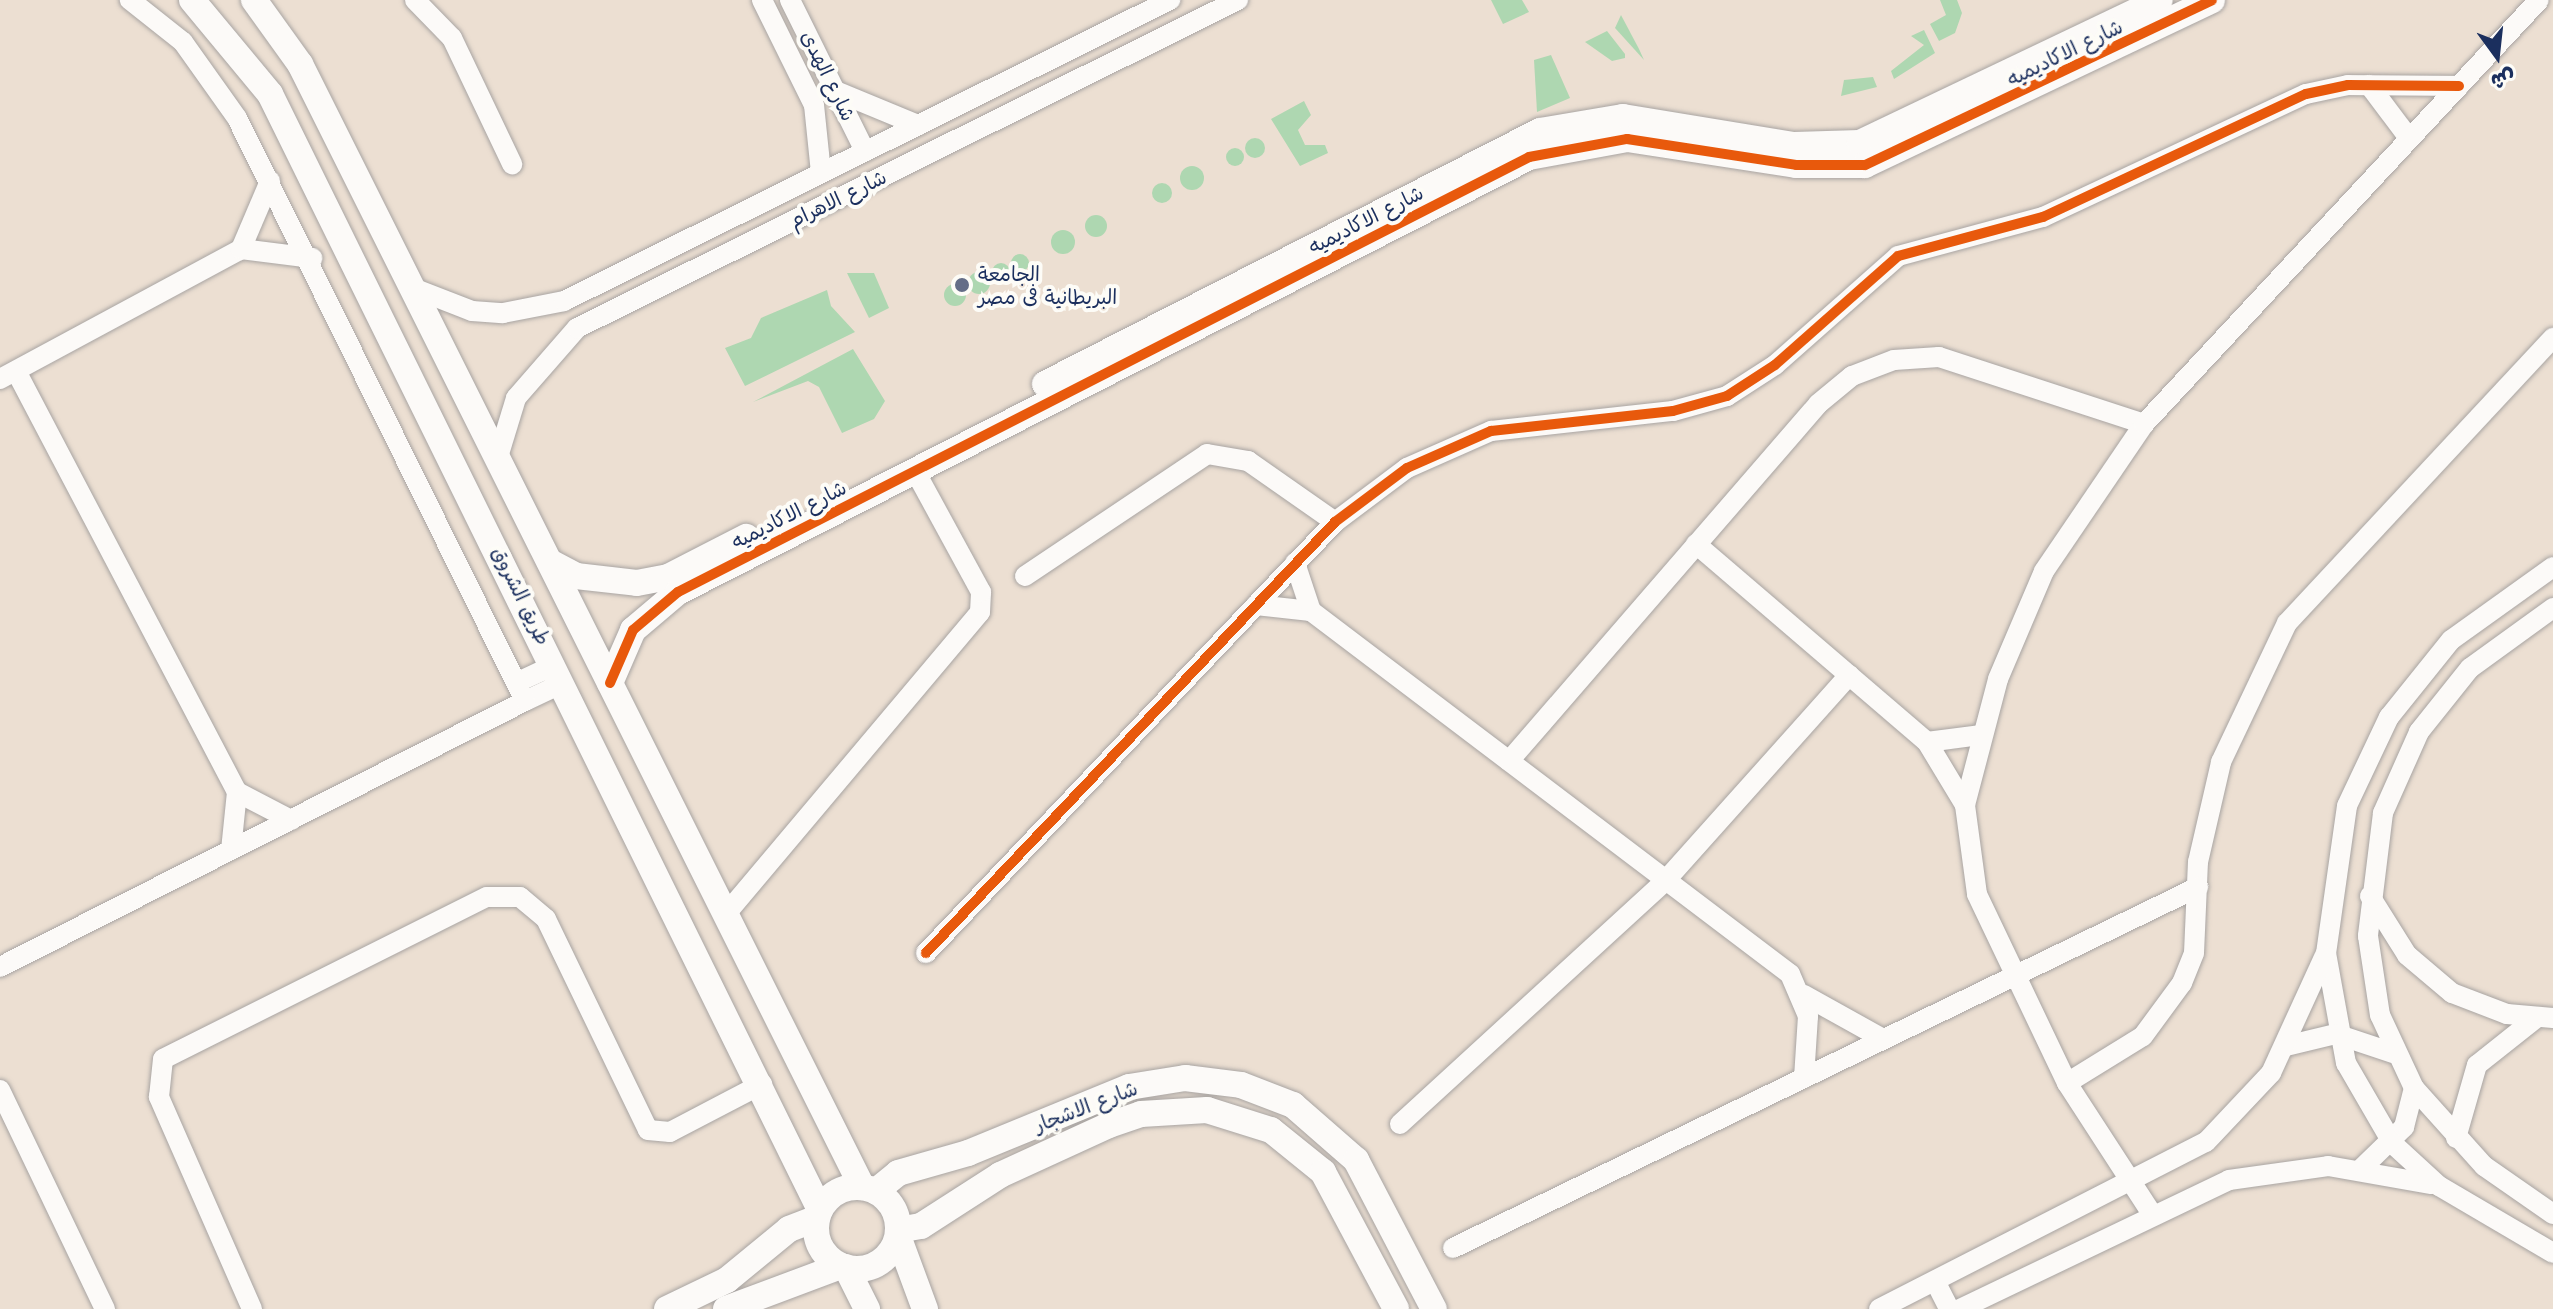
<!DOCTYPE html>
<html>
<head>
<meta charset="utf-8">
<style>
  body { margin:0 }
  #map { position:relative; width:2553px; height:1309px; overflow:hidden; background:#ecdfd2; font-family:"Shantell Sans","Playpen Sans Arabic",sans-serif }
  div>[style] { position:absolute }
  [style*='--x'] { left:calc(var(--x)*1px); top:calc(var(--y)*1px); width:calc(var(--w)*1px); rotate:calc(var(--a)*1deg) }
  .green>* { inset:0; background:#aed7b1 }
  .round { border-radius:50% }
  .roads { filter:drop-shadow(0 0 2px #a8a4a2) drop-shadow(0 0 2px #a8a4a2) }
  .minor>* { height:20px; margin:-10px; padding:0 10px; transform-origin:10px; border-radius:10px; background:#fcfaf8 }
  .tertiary>* { height:26px; margin:-13px; padding:0 13px; transform-origin:13px; border-radius:13px; background:#fcfaf8 }
  .tertiary>.ring { margin:-13px; padding:0; box-sizing:content-box; background:none; border:26px solid #fcfaf8; border-radius:50% }
  .cycleway>* { height:10px; margin:-5px; padding:0 5px; transform-origin:5px; border-radius:5px; background:#e8590c }
  .dots>* { width:22px; height:22px; translate:-50% -50%; box-sizing:border-box; border:4px solid #fdfcf7; border-radius:50% }
  span { translate:-50% -50%; white-space:nowrap; text-align:center; line-height:1.15; -webkit-text-stroke:8px #fdfcf7; paint-order:stroke }
  .street-label { font-size:20px; color:#1b2f5e }
  .poi-label { font-size:20px; color:#1b2f5e }
  .left { translate:0 -50%; text-align:left }
  .north { position:absolute; left:2457px; top:16px; width:80px; height:80px; -webkit-text-stroke:6px #fdfcf7; paint-order:stroke; rotate:165deg; font-size:22px; font-weight:700; line-height:32px; text-align:center; color:#1b2f5e }
  .north::after { content:''; display:block; margin:auto; width:28px; height:36px; background:#1b2f5e; clip-path:polygon(50% 0,100% 100%,50% 72%,0 100%) }
</style>
</head>
<body>
<div id="map">
  <div class="green">
    <div style="clip-path:polygon(1491px 0,1522px 0,1529px 12px,1503px 24px)"></div>
    <div style="clip-path:polygon(1940px 0,1957px 0,1962px 13px,1955px 33px,1939px 41px,1930px 24px,1946px 15px)"></div>
    <div style="clip-path:polygon(1621px 15px,1639px 49px,1644px 60px,1615px 28px)"></div>
    <div style="clip-path:polygon(1924px 30px,1935px 53px,1894px 79px,1891px 71px,1924px 45px,1911px 36px)"></div>
    <div style="clip-path:polygon(1607px 31px,1625px 54px,1625px 58px,1612px 61px,1585px 42px)"></div>
    <div style="clip-path:polygon(1551px 55px,1570px 98px,1537px 112px,1534px 60px)"></div>
    <div style="clip-path:polygon(1873px 77px,1877px 87px,1841px 96px,1844px 80px)"></div>
    <div style="clip-path:polygon(1304px 101px,1311px 115px,1298px 130px,1305px 145px,1325px 145px,1328px 153px,1300px 166px,1271px 119px)"></div>
    <div class="round" style="left:1245px;top:138px;width:20px;height:20px"></div>
    <div class="round" style="left:1226px;top:148px;width:18px;height:18px"></div>
    <div class="round" style="left:1180px;top:166px;width:24px;height:24px"></div>
    <div class="round" style="left:1152px;top:183px;width:20px;height:20px"></div>
    <div class="round" style="left:1085px;top:215px;width:22px;height:22px"></div>
    <div class="round" style="left:1051px;top:230px;width:24px;height:24px"></div>
    <div class="round" style="left:1011px;top:254px;width:18px;height:18px"></div>
    <div class="round" style="left:992px;top:263px;width:18px;height:18px"></div>
    <div class="round" style="left:968px;top:272px;width:22px;height:22px"></div>
    <div style="clip-path:polygon(847px 273px,874px 273px,889px 308px,869px 318px)"></div>
    <div class="round" style="left:944px;top:284px;width:22px;height:22px"></div>
    <div style="clip-path:polygon(827px 290px,831px 306px,855px 332px,745px 386px,725px 348px,751px 338px,761px 318px)"></div>
    <div style="clip-path:polygon(853px 349px,885px 401px,874px 419px,842px 433px,819px 387px,808px 381px,753px 402px)"></div>
  </div>
  <div class="roads">
    <div class="minor">
      <div style="--x:415;--y:0;--w:53;--a:45.8"></div>
      <div style="--x:452;--y:38;--w:140;--a:64.5"></div>
      <div style="--x:762;--y:0;--w:117;--a:63.7"></div>
      <div style="--x:814;--y:105;--w:68;--a:84.1"></div>
      <div style="--x:790;--y:0;--w:169;--a:63.6"></div>
      <div style="--x:2369;--y:85;--w:66;--a:53"></div>
      <div style="--x:838;--y:92;--w:87;--a:22.4"></div>
      <div style="--x:241;--y:249;--w:74;--a:-66.9"></div>
      <div style="--x:413;--y:288;--w:63;--a:21.3"></div>
      <div style="--x:472;--y:311;--w:31;--a:4"></div>
      <div style="--x:503;--y:313;--w:62;--a:-11.1"></div>
      <div style="--x:564;--y:301;--w:677;--a:-26.41"></div>
      <div style="--x:16;--y:371;--w:475;--a:62.3"></div>
      <div style="--x:237;--y:792;--w:58;--a:95.9"></div>
      <div style="--x:0;--y:379;--w:274;--a:-28.3"></div>
      <div style="--x:241;--y:249;--w:72;--a:7.2"></div>
      <div style="--x:498;--y:457;--w:62;--a:-73"></div>
      <div style="--x:516;--y:398;--w:93;--a:-48.9"></div>
      <div style="--x:577;--y:328;--w:738;--a:-26.39"></div>
      <div style="--x:1696;--y:544;--w:304;--a:40.6"></div>
      <div style="--x:1927;--y:742;--w:74;--a:58.9"></div>
      <div style="--x:1295;--y:563;--w:51;--a:71.6"></div>
      <div style="--x:2553;--y:567;--w:125;--a:144.4"></div>
      <div style="--x:2451;--y:640;--w:99;--a:128.8"></div>
      <div style="--x:2389;--y:717;--w:98;--a:115.3"></div>
      <div style="--x:2347;--y:806;--w:148;--a:98.1"></div>
      <div style="--x:2326;--y:953;--w:112;--a:79.7"></div>
      <div style="--x:2346;--y:1063;--w:94;--a:59.9"></div>
      <div style="--x:2393;--y:1144;--w:62;--a:42.4"></div>
      <div style="--x:2439;--y:1186;--w:132;--a:30.4"></div>
      <div style="--x:1025;--y:576;--w:219;--a:-33.8"></div>
      <div style="--x:1207;--y:454;--w:42;--a:9.7"></div>
      <div style="--x:1248;--y:461;--w:106;--a:35"></div>
      <div style="--x:1256;--y:605;--w:55;--a:6.2"></div>
      <div style="--x:1311;--y:611;--w:601;--a:37.16"></div>
      <div style="--x:1790;--y:974;--w:46;--a:66.8"></div>
      <div style="--x:1808;--y:1016;--w:62;--a:93.7"></div>
      <div style="--x:2553;--y:608;--w:102;--a:144.1"></div>
      <div style="--x:2470;--y:668;--w:82;--a:128.6"></div>
      <div style="--x:2419;--y:732;--w:89;--a:114"></div>
      <div style="--x:2383;--y:813;--w:124;--a:97"></div>
      <div style="--x:2368;--y:936;--w:80;--a:81.4"></div>
      <div style="--x:2380;--y:1015;--w:81;--a:65"></div>
      <div style="--x:2414;--y:1088;--w:105;--a:48.1"></div>
      <div style="--x:2484;--y:1166;--w:84;--a:34.8"></div>
      <div style="--x:518;--y:682;--w:40;--a:-25"></div>
      <div style="--x:525;--y:701;--w:42;--a:-25.3"></div>
      <div style="--x:1927;--y:742;--w:53;--a:-7.5"></div>
      <div style="--x:1509;--y:761;--w:472;--a:-49.1"></div>
      <div style="--x:1818;--y:404;--w:44;--a:-39.5"></div>
      <div style="--x:1852;--y:376;--w:45;--a:-20.9"></div>
      <div style="--x:1894;--y:360;--w:45;--a:-3.8"></div>
      <div style="--x:1939;--y:357;--w:216;--a:18.1"></div>
      <div style="--x:237;--y:792;--w:61;--a:27.4"></div>
      <div style="--x:2370;--y:896;--w:70;--a:57.9"></div>
      <div style="--x:2407;--y:955;--w:59;--a:40.2"></div>
      <div style="--x:2452;--y:993;--w:59;--a:20.9"></div>
      <div style="--x:2507;--y:1014;--w:46;--a:5"></div>
      <div style="--x:725;--y:915;--w:396;--a:-49.9"></div>
      <div style="--x:980;--y:612;--w:20;--a:-87"></div>
      <div style="--x:981;--y:592;--w:138;--a:-118.6"></div>
      <div style="--x:926;--y:953;--w:594;--a:-46.5"></div>
      <div style="--x:1335;--y:522;--w:90;--a:-36.9"></div>
      <div style="--x:1407;--y:468;--w:92;--a:-23.8"></div>
      <div style="--x:1491;--y:431;--w:183;--a:-6.3"></div>
      <div style="--x:1673;--y:411;--w:56;--a:-15.5"></div>
      <div style="--x:1727;--y:396;--w:57;--a:-32.9"></div>
      <div style="--x:1775;--y:365;--w:164;--a:-41.5"></div>
      <div style="--x:1898;--y:256;--w:150;--a:-15.1"></div>
      <div style="--x:2043;--y:217;--w:290;--a:-25.1"></div>
      <div style="--x:2306;--y:94;--w:43;--a:-12.1"></div>
      <div style="--x:2348;--y:85;--w:111;--a:0.5"></div>
      <div style="--x:0;--y:967;--w:589;--a:-26.87"></div>
      <div style="--x:525;--y:701;--w:650;--a:-116.29"></div>
      <div style="--x:237;--y:118;--w:93;--a:-125.4"></div>
      <div style="--x:183;--y:42;--w:68;--a:-141.6"></div>
      <div style="--x:1804;--y:995;--w:90;--a:29.1"></div>
      <div style="--x:2286;--y:1046;--w:51;--a:-13.5"></div>
      <div style="--x:2336;--y:1034;--w:60;--a:18.4"></div>
      <div style="--x:2067;--y:1083;--w:89;--a:-31.7"></div>
      <div style="--x:2143;--y:1036;--w:66;--a:-53.7"></div>
      <div style="--x:2182;--y:983;--w:32;--a:-68"></div>
      <div style="--x:2194;--y:953;--w:91;--a:-87.5"></div>
      <div style="--x:2198;--y:862;--w:103;--a:-77"></div>
      <div style="--x:2221;--y:762;--w:154;--a:-64.6"></div>
      <div style="--x:2287;--y:623;--w:390;--a:-47"></div>
      <div style="--x:0;--y:1090;--w:243;--a:64.4"></div>
      <div style="--x:1400;--y:1124;--w:361;--a:-42.5"></div>
      <div style="--x:1666;--y:880;--w:275;--a:-48.2"></div>
      <div style="--x:2456;--y:1138;--w:76;--a:-74"></div>
      <div style="--x:2477;--y:1065;--w:75;--a:-38.5"></div>
      <div style="--x:2362;--y:1168;--w:59;--a:-44.3"></div>
      <div style="--x:2404;--y:1127;--w:40;--a:-75.6"></div>
      <div style="--x:2152;--y:1214;--w:156;--a:-123"></div>
      <div style="--x:2067;--y:1083;--w:209;--a:-115.5"></div>
      <div style="--x:1977;--y:894;--w:90;--a:-97.7"></div>
      <div style="--x:1965;--y:805;--w:130;--a:-75.3"></div>
      <div style="--x:1998;--y:679;--w:117;--a:-66.9"></div>
      <div style="--x:2044;--y:571;--w:178;--a:-55.8"></div>
      <div style="--x:2144;--y:424;--w:579;--a:-47.03"></div>
      <div style="--x:1453;--y:1248;--w:828;--a:-25.85"></div>
      <div style="--x:1935;--y:1281;--w:31;--a:63"></div>
      <div style="--x:252;--y:1309;--w:232;--a:-113.7"></div>
      <div style="--x:159;--y:1097;--w:38;--a:-84"></div>
      <div style="--x:163;--y:1059;--w:362;--a:-26.6"></div>
      <div style="--x:487;--y:897;--w:33;--a:0"></div>
      <div style="--x:520;--y:897;--w:34;--a:40"></div>
      <div style="--x:546;--y:919;--w:234;--a:64.2"></div>
      <div style="--x:648;--y:1130;--w:22;--a:5"></div>
      <div style="--x:670;--y:1132;--w:104;--a:-27.6"></div>
      <div style="--x:1879;--y:1309;--w:367;--a:-27.1"></div>
      <div style="--x:2206;--y:1142;--w:95;--a:-46.7"></div>
      <div style="--x:2271;--y:1073;--w:128;--a:-65.4"></div>
      <div style="--x:1960;--y:1309;--w:298;--a:-25.6"></div>
      <div style="--x:2229;--y:1180;--w:100;--a:-8"></div>
      <div style="--x:2328;--y:1166;--w:105;--a:9.9"></div>
    </div>
    <div class="tertiary">
      <div style="--x:192;--y:0;--w:122;--a:50.3"></div>
      <div style="--x:270;--y:94;--w:1244;--a:63.76"></div>
      <div style="--x:254;--y:0;--w:79;--a:54.3"></div>
      <div style="--x:300;--y:64;--w:1256;--a:63.41"></div>
      <div style="--x:1045;--y:384;--w:556;--a:-27.07"></div>
      <div style="--x:1540;--y:131;--w:84;--a:-9.6"></div>
      <div style="--x:1623;--y:117;--w:173;--a:9.3"></div>
      <div style="--x:1794;--y:145;--w:66;--a:-1.7"></div>
      <div style="--x:1860;--y:143;--w:332;--a:-25.5"></div>
      <div style="--x:550;--y:562;--w:30;--a:28"></div>
      <div style="--x:576;--y:576;--w:61;--a:6.5"></div>
      <div style="--x:637;--y:583;--w:32;--a:-11"></div>
      <div style="--x:668;--y:577;--w:88;--a:-27.1"></div>
      <div style="--x:610;--y:683;--w:58;--a:-66.5"></div>
      <div style="--x:633;--y:630;--w:59;--a:-40.2"></div>
      <div style="--x:678;--y:592;--w:956;--a:-27.07"></div>
      <div style="--x:1529;--y:157;--w:100;--a:-10.4"></div>
      <div style="--x:1627;--y:139;--w:171;--a:8.7"></div>
      <div style="--x:1796;--y:165;--w:69;--a:0"></div>
      <div style="--x:1865;--y:165;--w:384;--a:-25.4"></div>
      <div class="ring" style="left:816px;top:1187px;width:56px;height:56px"></div>
      <div style="--x:876;--y:1191;--w:28;--a:-39"></div>
      <div style="--x:898;--y:1173;--w:73;--a:-15.9"></div>
      <div style="--x:968;--y:1153;--w:174;--a:-22.3"></div>
      <div style="--x:1129;--y:1087;--w:57;--a:-9.1"></div>
      <div style="--x:1185;--y:1078;--w:56;--a:7.1"></div>
      <div style="--x:1241;--y:1085;--w:56;--a:21"></div>
      <div style="--x:1293;--y:1105;--w:84;--a:41.1"></div>
      <div style="--x:1356;--y:1160;--w:168;--a:62.4"></div>
      <div style="--x:898;--y:1230;--w:23;--a:-10"></div>
      <div style="--x:921;--y:1226;--w:94;--a:-32.8"></div>
      <div style="--x:1000;--y:1175;--w:120;--a:-24.6"></div>
      <div style="--x:1109;--y:1125;--w:34;--a:-19"></div>
      <div style="--x:1141;--y:1114;--w:66;--a:-3.5"></div>
      <div style="--x:1207;--y:1110;--w:67;--a:17.4"></div>
      <div style="--x:1271;--y:1130;--w:67;--a:38.9"></div>
      <div style="--x:1323;--y:1172;--w:155;--a:61.9"></div>
      <div style="--x:898;--y:1236;--w:78;--a:69.7"></div>
      <div style="--x:846;--y:1267;--w:47;--a:63.4"></div>
      <div style="--x:667;--y:1309;--w:67;--a:-25.8"></div>
      <div style="--x:727;--y:1280;--w:80;--a:-39.4"></div>
      <div style="--x:789;--y:1229;--w:30;--a:-21"></div>
      <div style="--x:726;--y:1309;--w:123;--a:-20.5"></div>
    </div>
  </div>
  <div class="cycleway">
    <div style="--x:610;--y:683;--w:58;--a:-66.5"></div>
    <div style="--x:633;--y:630;--w:59;--a:-40.2"></div>
    <div style="--x:678;--y:592;--w:956;--a:-27.07"></div>
    <div style="--x:1529;--y:157;--w:100;--a:-10.4"></div>
    <div style="--x:1627;--y:139;--w:171;--a:8.7"></div>
    <div style="--x:1796;--y:165;--w:69;--a:0"></div>
    <div style="--x:1865;--y:165;--w:384;--a:-25.4"></div>
    <div style="--x:926;--y:953;--w:594;--a:-46.5"></div>
    <div style="--x:1335;--y:522;--w:90;--a:-36.9"></div>
    <div style="--x:1407;--y:468;--w:92;--a:-23.8"></div>
    <div style="--x:1491;--y:431;--w:183;--a:-6.3"></div>
    <div style="--x:1673;--y:411;--w:56;--a:-15.5"></div>
    <div style="--x:1727;--y:396;--w:57;--a:-32.9"></div>
    <div style="--x:1775;--y:365;--w:164;--a:-41.5"></div>
    <div style="--x:1898;--y:256;--w:150;--a:-15.1"></div>
    <div style="--x:2043;--y:217;--w:290;--a:-25.1"></div>
    <div style="--x:2306;--y:94;--w:43;--a:-12.1"></div>
    <div style="--x:2348;--y:85;--w:111;--a:0.5"></div>
  </div>
  <div class="dots">
    <div style="left:962px;top:285px;background:#646d87"></div>
  </div>
  <div class="street-label">
    <span style="left:2065px;top:53px;rotate:-26deg">شارع الاكاديميه</span>
    <span style="left:828px;top:76px;rotate:64deg">شارع الهدى</span>
    <span style="left:838px;top:199px;rotate:-26deg">شارع الاهرام</span>
    <span style="left:1366px;top:220px;rotate:-27deg">شارع الاكاديميه</span>
    <span style="left:789px;top:515px;rotate:-27deg">شارع الاكاديميه</span>
    <span style="left:521px;top:596px;rotate:64deg">طريق الشروق</span>
    <span style="left:1086px;top:1107px;rotate:-21deg">شارع الاشجار</span>
  </div>
  <div class="poi-label">
    <span class="left" style="left:978px;top:286px">الجامعة<br>البريطانية فى مصر</span>
  </div>
  <div class="north">ش</div>
</div>
</body>
</html>
